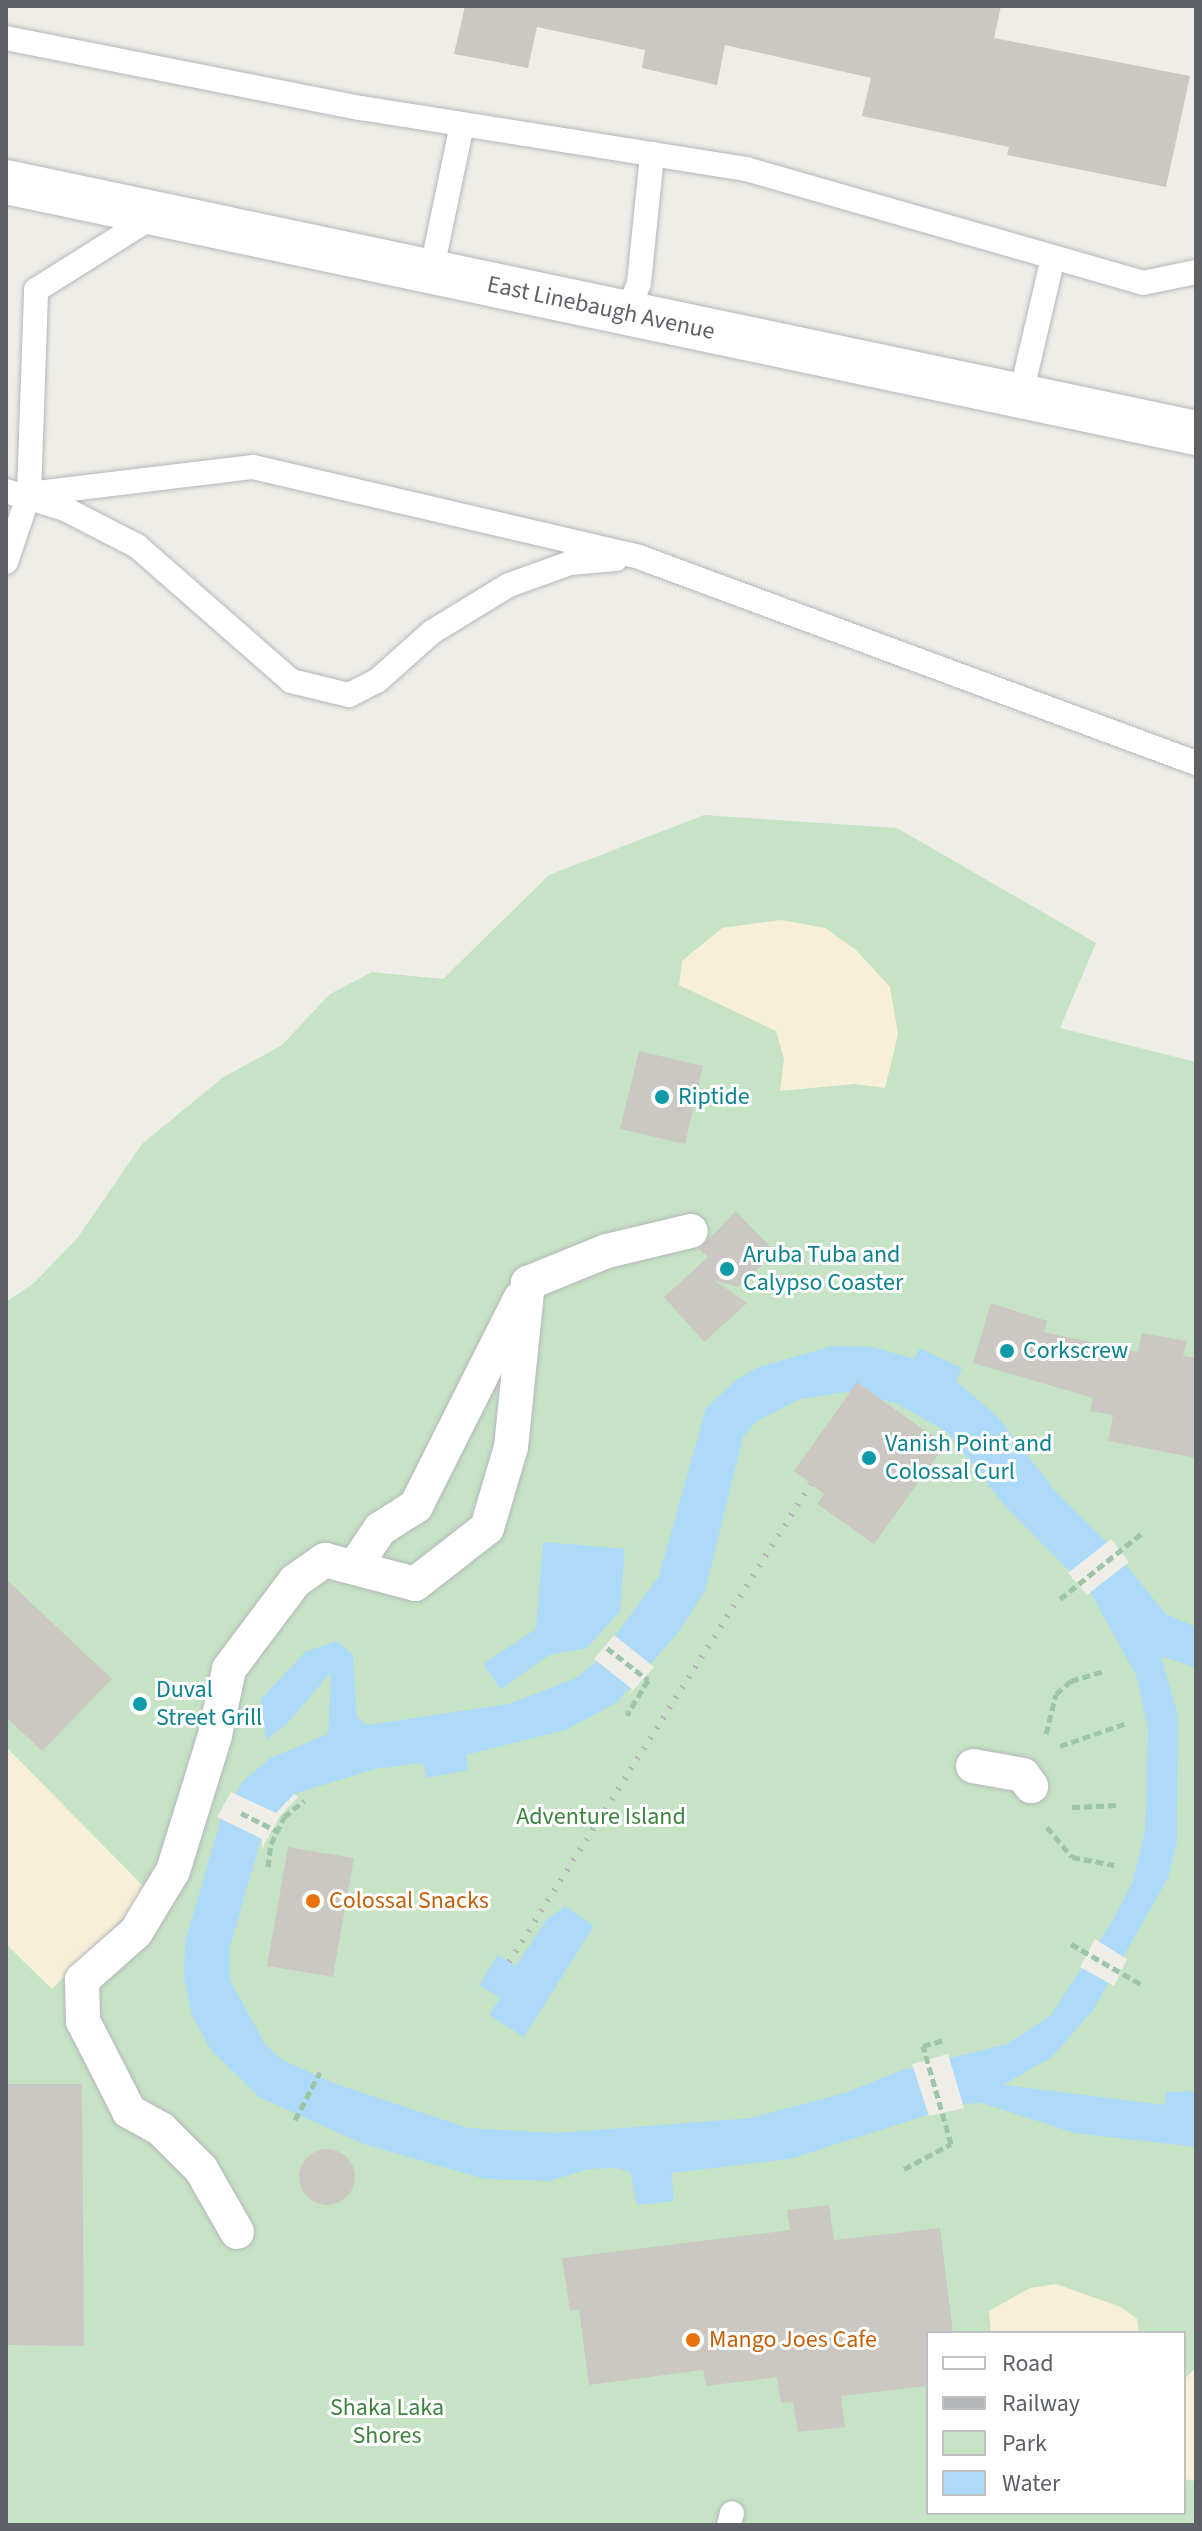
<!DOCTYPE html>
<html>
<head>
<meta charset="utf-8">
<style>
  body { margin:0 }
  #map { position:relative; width:1202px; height:2531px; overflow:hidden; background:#efede7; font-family:"Source Sans 3",sans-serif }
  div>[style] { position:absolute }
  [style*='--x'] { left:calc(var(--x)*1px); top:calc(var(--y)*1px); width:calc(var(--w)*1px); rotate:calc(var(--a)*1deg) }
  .green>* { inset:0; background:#c6e4c5 }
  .sand>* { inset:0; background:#f8efd9 }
  .water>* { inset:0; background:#addaf8 }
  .pier>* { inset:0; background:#efede7 }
  .building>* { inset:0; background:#cbc8c4 }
  .round { border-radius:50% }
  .path>* { height:5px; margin-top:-2.5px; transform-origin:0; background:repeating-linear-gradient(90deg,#9ec5a8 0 8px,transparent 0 12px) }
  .roads { filter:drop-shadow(0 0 2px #b4b7ba) drop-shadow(0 0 2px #b4b7ba) }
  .service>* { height:24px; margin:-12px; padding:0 12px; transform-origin:12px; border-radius:12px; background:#fff }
  .pedestrian>* { height:34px; margin:-17px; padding:0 17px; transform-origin:17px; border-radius:17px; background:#fff }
  .minor>* { height:44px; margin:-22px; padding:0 22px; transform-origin:22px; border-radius:22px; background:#fff }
  .rail>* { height:6px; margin-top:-3px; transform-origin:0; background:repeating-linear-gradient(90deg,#b4b5b6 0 2px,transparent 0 12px) }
  .dots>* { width:22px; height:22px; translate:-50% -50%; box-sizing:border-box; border:4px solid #fff; border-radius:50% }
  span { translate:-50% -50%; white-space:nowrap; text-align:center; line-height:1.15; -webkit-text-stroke:6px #fff; paint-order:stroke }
  .street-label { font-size:24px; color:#5e6266 }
  .culture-label { font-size:24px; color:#0d838f }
  .left { translate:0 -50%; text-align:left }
  .park-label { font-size:24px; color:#3d853e }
  .food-label { font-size:24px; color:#c56008 }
  .frame { position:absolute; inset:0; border:8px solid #5e6266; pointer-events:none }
  .legend { position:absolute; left:926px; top:2331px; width:260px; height:184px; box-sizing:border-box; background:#fff; border:2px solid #bfc0c2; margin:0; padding:10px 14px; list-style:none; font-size:24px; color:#5e6266 }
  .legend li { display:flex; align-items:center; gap:16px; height:40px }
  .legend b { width:40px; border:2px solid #bfc0c2 }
</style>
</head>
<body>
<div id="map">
  <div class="green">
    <div style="clip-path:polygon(evenodd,704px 815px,897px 828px,1096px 943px,1060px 1028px,1196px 1062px,1196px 2525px,6px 2525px,6px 1302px,34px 1283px,78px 1237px,142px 1144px,222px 1078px,282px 1045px,330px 994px,372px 972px,443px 979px,549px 875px,704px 815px,928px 2333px,1184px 2333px,1184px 2513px,928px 2513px,928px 2333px)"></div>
  </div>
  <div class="sand">
    <div style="clip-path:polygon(781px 920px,825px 928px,856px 950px,890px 987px,898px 1034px,885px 1088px,855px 1084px,780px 1091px,784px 1059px,776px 1031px,679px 985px,682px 961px,722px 928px)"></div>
    <div style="clip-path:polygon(8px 1749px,149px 1892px,52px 1989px,6px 1944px)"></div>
    <div style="clip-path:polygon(1056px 2284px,1121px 2307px,1137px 2319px,1139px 2333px,991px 2333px,989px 2311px,1030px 2288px)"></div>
    <div style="clip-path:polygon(1196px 2367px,1196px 2481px,1184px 2479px,1184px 2380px)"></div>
  </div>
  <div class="water">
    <div style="clip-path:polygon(evenodd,832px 1346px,874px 1347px,914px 1359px,920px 1348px,962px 1368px,956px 1381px,997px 1416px,1056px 1492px,1107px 1542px,1166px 1614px,1196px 1627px,1196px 1668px,1161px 1656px,1178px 1716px,1177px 1842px,1168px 1878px,1093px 2010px,1052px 2057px,1003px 2085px,1165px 2105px,1166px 2092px,1196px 2091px,1196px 2147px,1074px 2133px,982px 2103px,962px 2104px,790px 2159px,671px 2173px,674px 2201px,637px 2205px,630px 2172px,616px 2168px,588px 2169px,550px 2181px,484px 2179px,361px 2143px,259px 2097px,211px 2050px,192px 2016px,184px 1978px,185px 1942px,221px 1819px,243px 1781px,270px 1758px,328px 1734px,331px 1672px,287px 1724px,266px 1740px,260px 1700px,305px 1652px,337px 1641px,353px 1655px,357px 1717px,367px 1725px,508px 1704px,576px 1678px,596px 1662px,659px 1576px,706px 1408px,737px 1379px,759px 1367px,832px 1346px,846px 1392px,896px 1403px,947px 1432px,1005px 1506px,1090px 1592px,1136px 1675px,1148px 1728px,1145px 1831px,1132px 1883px,1113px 1920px,1051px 2015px,1007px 2044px,899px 2071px,848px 2092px,751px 2118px,558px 2133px,468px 2128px,333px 2083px,281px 2059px,265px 2044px,230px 1980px,230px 1947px,261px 1839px,294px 1794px,375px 1769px,423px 1763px,427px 1778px,468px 1770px,466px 1755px,566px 1730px,616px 1703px,676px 1635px,705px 1591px,743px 1437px,757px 1421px,800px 1399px,846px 1392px)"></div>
    <div style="clip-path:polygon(543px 1542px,625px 1549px,620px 1611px,587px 1648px,549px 1655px,501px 1689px,483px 1664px,536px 1629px)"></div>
    <div style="clip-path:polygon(565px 1906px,594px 1926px,524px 2037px,489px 2015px,500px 1998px,479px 1985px,498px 1955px,516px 1966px,547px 1919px)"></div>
  </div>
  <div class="pier">
    <div style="clip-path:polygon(1111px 1539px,1129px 1562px,1087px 1595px,1068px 1573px)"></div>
    <div style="clip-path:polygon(614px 1635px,654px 1667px,628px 1696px,632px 1689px,594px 1659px)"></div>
    <div style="clip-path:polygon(231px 1792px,276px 1813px,294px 1794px,298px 1797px,280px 1816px,262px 1849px,262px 1839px,217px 1817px)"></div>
    <div style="clip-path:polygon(1095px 1939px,1127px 1959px,1114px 1986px,1080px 1967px)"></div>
    <div style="clip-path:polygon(948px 2054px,964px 2108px,929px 2116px,912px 2064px)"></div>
  </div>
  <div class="building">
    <div style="clip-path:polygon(465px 6px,1001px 6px,994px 38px,1190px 76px,1166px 187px,1007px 155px,1009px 147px,862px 116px,871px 78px,725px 45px,717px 85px,642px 68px,645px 50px,537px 27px,528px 68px,454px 54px)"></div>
    <div style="clip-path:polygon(639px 1051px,703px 1066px,685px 1144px,620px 1129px)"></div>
    <div style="clip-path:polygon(736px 1211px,776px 1253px,738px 1287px,714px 1280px,747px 1303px,704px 1342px,664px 1297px,708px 1257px,699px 1249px)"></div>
    <div style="clip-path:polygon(991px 1303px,1047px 1321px,1044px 1332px,1138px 1352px,1142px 1333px,1187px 1341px,1183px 1356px,1196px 1358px,1196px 1458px,1108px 1441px,1113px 1415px,1090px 1411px,1093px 1398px,973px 1363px)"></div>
    <div style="clip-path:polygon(857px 1382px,945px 1445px,874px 1544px,817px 1504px,824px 1494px,794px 1471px)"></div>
    <div style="clip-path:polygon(6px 1579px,112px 1679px,42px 1751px,6px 1717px)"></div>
    <div style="clip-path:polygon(288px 1847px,354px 1858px,333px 1977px,267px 1966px)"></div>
    <div style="clip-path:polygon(6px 2084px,82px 2084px,84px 2346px,6px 2345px)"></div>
    <div class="round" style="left:299px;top:2149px;width:56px;height:56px"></div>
    <div style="clip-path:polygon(829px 2205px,834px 2240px,940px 2228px,953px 2333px,928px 2333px,928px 2386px,841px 2396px,845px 2427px,798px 2432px,793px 2402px,781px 2403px,777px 2377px,706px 2386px,703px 2370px,589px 2385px,579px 2310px,570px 2311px,562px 2258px,790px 2230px,787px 2210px)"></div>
  </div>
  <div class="path">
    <div style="--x:1060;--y:1599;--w:105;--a:-38.8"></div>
    <div style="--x:607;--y:1648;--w:52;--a:38"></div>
    <div style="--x:648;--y:1680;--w:41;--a:121"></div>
    <div style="--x:1046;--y:1734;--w:41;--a:-76"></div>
    <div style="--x:1056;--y:1694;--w:20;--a:-41"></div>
    <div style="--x:1071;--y:1681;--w:34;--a:-17"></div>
    <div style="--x:1060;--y:1746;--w:71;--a:-18.9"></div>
    <div style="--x:1072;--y:1807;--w:47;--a:-2.4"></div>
    <div style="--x:241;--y:1813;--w:40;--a:26.6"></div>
    <div style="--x:1047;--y:1827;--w:39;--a:50"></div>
    <div style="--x:1072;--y:1857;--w:43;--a:10.8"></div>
    <div style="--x:268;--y:1867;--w:23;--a:-83"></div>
    <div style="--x:271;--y:1844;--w:30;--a:-64"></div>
    <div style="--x:284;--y:1817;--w:26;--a:-39"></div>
    <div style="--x:1071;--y:1944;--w:84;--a:29.9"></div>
    <div style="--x:295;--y:2120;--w:54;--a:-62.5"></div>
    <div style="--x:904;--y:2169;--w:53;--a:-28"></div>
    <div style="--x:951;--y:2144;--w:102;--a:-105.9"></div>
    <div style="--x:923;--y:2046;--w:22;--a:-16"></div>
  </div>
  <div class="roads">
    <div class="service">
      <div style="--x:6;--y:38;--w:362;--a:11.2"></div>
      <div style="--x:361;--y:108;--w:390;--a:9"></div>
      <div style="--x:746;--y:169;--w:413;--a:16"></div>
      <div style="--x:1143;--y:283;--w:54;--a:-11.7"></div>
      <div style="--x:431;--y:273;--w:152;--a:-78.2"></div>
      <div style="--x:627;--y:313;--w:32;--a:-68"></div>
      <div style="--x:639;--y:283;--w:130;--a:-84.2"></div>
      <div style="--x:1021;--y:394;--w:140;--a:-76.8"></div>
      <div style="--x:6;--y:491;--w:62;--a:17"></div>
      <div style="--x:65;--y:509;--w:81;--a:27.2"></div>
      <div style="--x:137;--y:546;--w:205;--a:41.2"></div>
      <div style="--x:291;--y:681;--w:60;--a:13.6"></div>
      <div style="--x:349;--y:695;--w:31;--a:-27"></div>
      <div style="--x:377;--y:681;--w:74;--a:-41.7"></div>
      <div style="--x:432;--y:632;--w:90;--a:-31.4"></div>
      <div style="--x:509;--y:585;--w:65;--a:-19.8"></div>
      <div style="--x:570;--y:563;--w:46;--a:-5"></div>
      <div style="--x:29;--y:494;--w:226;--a:-6.9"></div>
      <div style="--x:253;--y:467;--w:396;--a:13.1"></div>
      <div style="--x:639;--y:557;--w:594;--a:20.3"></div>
      <div style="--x:6;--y:562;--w:72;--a:-71.3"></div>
      <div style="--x:29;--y:494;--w:204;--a:-88"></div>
      <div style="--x:36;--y:290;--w:141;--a:-32.2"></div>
      <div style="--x:729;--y:2525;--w:12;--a:-76"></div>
    </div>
    <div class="pedestrian">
      <div style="--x:355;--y:1566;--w:45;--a:-56"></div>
      <div style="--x:380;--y:1529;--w:43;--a:-32.6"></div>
      <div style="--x:416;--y:1506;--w:232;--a:-63.3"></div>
      <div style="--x:973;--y:1766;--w:51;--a:10.2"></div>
      <div style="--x:1023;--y:1775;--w:14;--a:54"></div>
      <div style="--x:237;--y:2232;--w:73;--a:-119.7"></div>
      <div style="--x:201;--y:2169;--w:57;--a:-135"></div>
      <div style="--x:161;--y:2129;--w:37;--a:-151"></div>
      <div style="--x:129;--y:2111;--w:101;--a:-117.1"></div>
      <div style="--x:83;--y:2021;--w:41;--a:-91.4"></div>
      <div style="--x:82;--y:1980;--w:72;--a:-41.6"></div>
      <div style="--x:136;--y:1932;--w:71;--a:-58.8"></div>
      <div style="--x:173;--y:1871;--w:142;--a:-72.8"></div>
      <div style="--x:215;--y:1735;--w:67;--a:-78"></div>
      <div style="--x:229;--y:1669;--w:110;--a:-53.1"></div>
      <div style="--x:295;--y:1581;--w:37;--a:-35"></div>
      <div style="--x:325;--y:1560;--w:93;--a:14.9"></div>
      <div style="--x:415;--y:1584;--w:91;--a:-37.9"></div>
      <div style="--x:487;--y:1528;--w:84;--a:-73.5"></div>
      <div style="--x:511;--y:1447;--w:165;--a:-84.1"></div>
      <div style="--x:528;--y:1283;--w:85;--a:-22.1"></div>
      <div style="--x:607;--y:1251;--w:86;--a:-13.4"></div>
    </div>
    <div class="minor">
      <div style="--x:6;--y:182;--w:1216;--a:11.91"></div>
    </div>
  </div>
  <div class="rail">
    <div style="--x:509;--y:1962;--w:565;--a:-57.72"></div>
  </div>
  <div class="dots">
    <div style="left:662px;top:1097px;background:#0f9aa8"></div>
    <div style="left:727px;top:1269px;background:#0f9aa8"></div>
    <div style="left:1007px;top:1351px;background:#0f9aa8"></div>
    <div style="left:869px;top:1458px;background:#0f9aa8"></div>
    <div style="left:140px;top:1704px;background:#0f9aa8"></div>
    <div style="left:313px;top:1901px;background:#e8710a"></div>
    <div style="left:693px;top:2340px;background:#e8710a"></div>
  </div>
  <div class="street-label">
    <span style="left:601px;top:308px;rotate:12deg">East Linebaugh Avenue</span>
  </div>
  <div class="culture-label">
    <span class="left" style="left:678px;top:1097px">Riptide</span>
    <span class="left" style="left:743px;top:1269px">Aruba Tuba and<br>Calypso Coaster</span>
    <span class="left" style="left:1023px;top:1351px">Corkscrew</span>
    <span class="left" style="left:885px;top:1458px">Vanish Point and<br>Colossal Curl</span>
    <span class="left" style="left:156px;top:1704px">Duval<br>Street Grill</span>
  </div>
  <div class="park-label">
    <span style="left:601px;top:1817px">Adventure Island</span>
    <span style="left:387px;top:2422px">Shaka Laka<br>Shores</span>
  </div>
  <div class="food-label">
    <span class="left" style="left:329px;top:1901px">Colossal Snacks</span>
    <span class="left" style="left:709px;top:2340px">Mango Joes Cafe</span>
  </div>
  <div class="frame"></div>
  <ul class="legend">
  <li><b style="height:10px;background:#fff"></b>Road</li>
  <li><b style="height:10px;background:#b4b5b6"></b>Railway</li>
  <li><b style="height:22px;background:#c6e4c5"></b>Park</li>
  <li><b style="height:22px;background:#addaf8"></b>Water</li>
  </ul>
</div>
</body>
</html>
